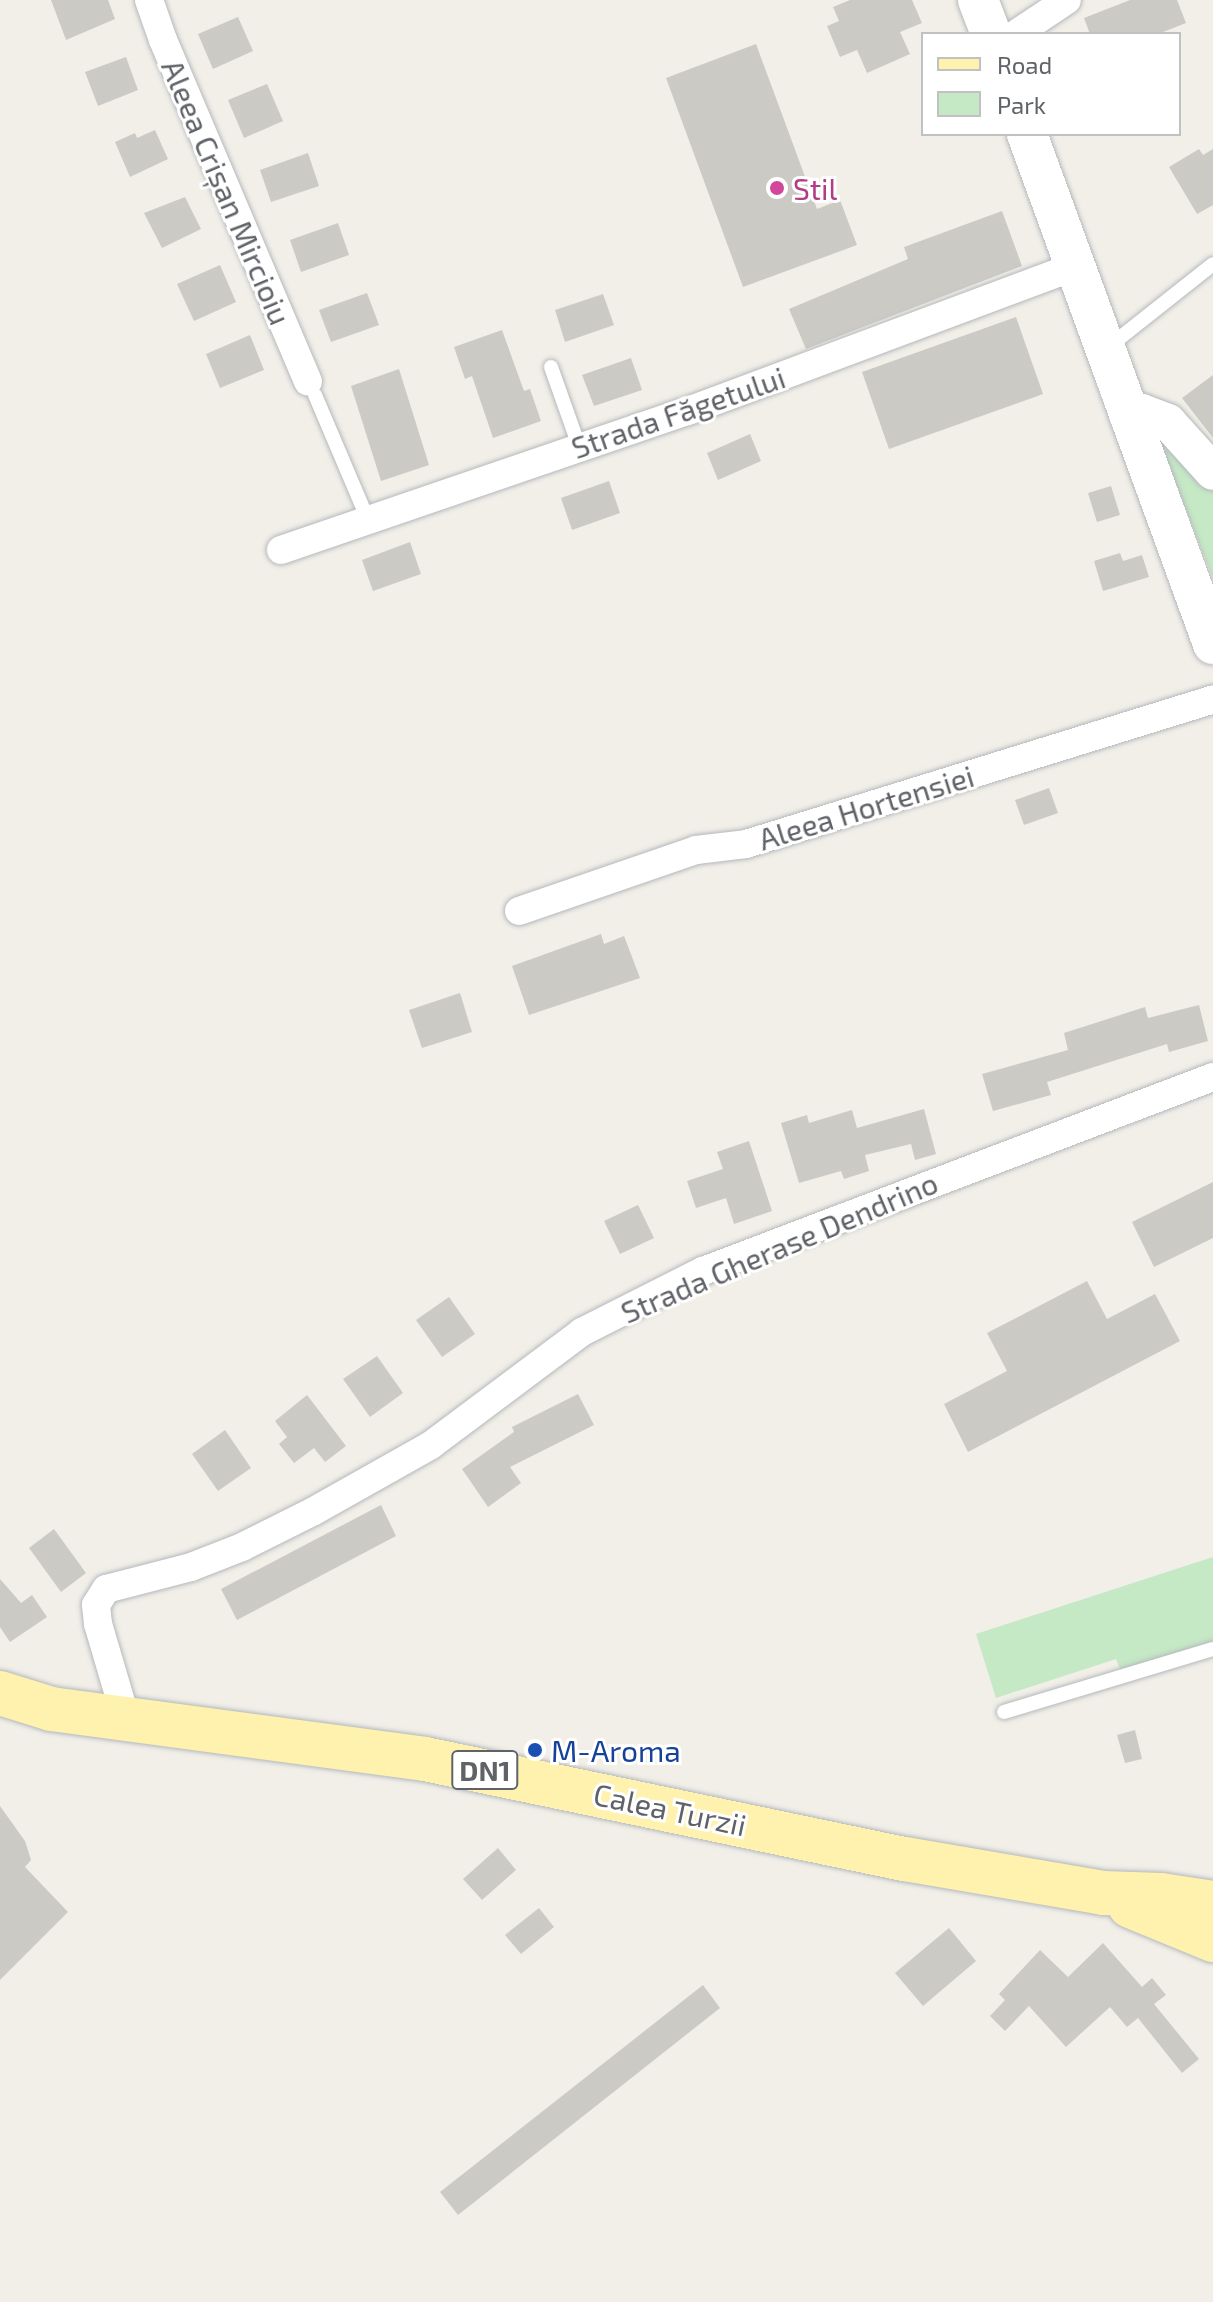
<!DOCTYPE html>
<html>
<head>
<meta charset="utf-8">
<style>
  body { margin:0 }
  #map { position:relative; width:1213px; height:2302px; overflow:hidden; background:#f1efe8; font-family:"Exo 2",sans-serif }
  div>[style] { position:absolute }
  [style*='--x'] { left:calc(var(--x)*1px); top:calc(var(--y)*1px); width:calc(var(--w)*1px); rotate:calc(var(--a)*1deg) }
  .green>* { inset:0; background:#c5e8c5 }
  .building>* { inset:0; background:#cccac5 }
  .roads { filter:drop-shadow(0 0 2px #b5b8bc) drop-shadow(0 0 2px #b5b8bc) }
  .service>* { height:14px; margin:-7px; padding:0 7px; transform-origin:7px; border-radius:7px; background:#fff }
  .minor>* { height:28px; margin:-14px; padding:0 14px; transform-origin:14px; border-radius:14px; background:#fff }
  .tertiary>* { height:36px; margin:-18px; padding:0 18px; transform-origin:18px; border-radius:18px; background:#fff }
  .secondary>* { height:40px; margin:-20px; padding:0 20px; transform-origin:20px; border-radius:20px; background:#fff }
  .primary>* { height:44px; margin:-22px; padding:0 22px; transform-origin:22px; border-radius:22px; background:#fff2af }
  .dots>* { width:22px; height:22px; translate:-50% -50%; box-sizing:border-box; border:4px solid #fff; border-radius:50% }
  span { translate:-50% -50%; white-space:nowrap; text-align:center; line-height:1.15; -webkit-text-stroke:6px #fff; paint-order:stroke }
  .shield-label span { padding:2px 6px; background:#fff; border:2px solid; border-radius:6px; -webkit-text-stroke-width:0 }
  .shield-label { font-size:28px; color:#5f6368; font-weight:700 }
  .hotel-label { font-size:30px; color:#b23c85 }
  .left { translate:0 -50%; text-align:left }
  .street-label { font-size:30px; color:#5f6368 }
  .transit-label { font-size:30px; color:#164399 }
  .legend { position:absolute; left:921px; top:32px; width:260px; height:104px; box-sizing:border-box; background:#fff; border:2px solid #bfc1c3; margin:0; padding:10px 14px; list-style:none; font-size:24px; color:#5f6368 }
  .legend li { display:flex; align-items:center; gap:16px; height:40px }
  .legend b { width:40px; border:2px solid #bfc1c3 }
</style>
</head>
<body>
<div id="map">
  <div class="green">
    <div style="clip-path:polygon(1181px 446px,1213px 480px,1213px 578px,1163px 451px)"></div>
    <div style="clip-path:polygon(1213px 1557px,1213px 1643px,1121px 1672px,1116px 1659px,996px 1698px,976px 1634px)"></div>
  </div>
  <div class="building">
    <div style="clip-path:polygon(51px 0,108px 0,115px 19px,66px 40px)"></div>
    <div style="clip-path:polygon(850px 0,912px 0,922px 23px,900px 32px,910px 54px,867px 73px,857px 50px,840px 57px,827px 26px,839px 21px,833px 7px)"></div>
    <div style="clip-path:polygon(1130px 0,1177px 0,1186px 23px,1158px 34px,1090px 34px,1084px 18px)"></div>
    <div style="clip-path:polygon(238px 17px,253px 51px,213px 69px,198px 34px)"></div>
    <div style="clip-path:polygon(756px 44px,817px 209px,840px 200px,857px 245px,743px 287px,666px 78px)"></div>
    <div style="clip-path:polygon(126px 57px,138px 90px,98px 106px,85px 72px)"></div>
    <div style="clip-path:polygon(267px 84px,283px 121px,244px 138px,228px 100px)"></div>
    <div style="clip-path:polygon(155px 130px,168px 159px,130px 177px,115px 142px,135px 133px,137px 138px)"></div>
    <div style="clip-path:polygon(1199px 149px,1203px 155px,1213px 149px,1213px 205px,1197px 214px,1169px 167px)"></div>
    <div style="clip-path:polygon(308px 153px,319px 186px,271px 202px,260px 170px)"></div>
    <div style="clip-path:polygon(185px 197px,201px 229px,162px 248px,144px 213px)"></div>
    <div style="clip-path:polygon(1002px 211px,1022px 266px,806px 349px,789px 309px,908px 259px,904px 247px)"></div>
    <div style="clip-path:polygon(338px 223px,349px 255px,301px 272px,290px 240px)"></div>
    <div style="clip-path:polygon(220px 265px,236px 302px,194px 321px,177px 284px)"></div>
    <div style="clip-path:polygon(367px 293px,379px 325px,331px 342px,319px 310px)"></div>
    <div style="clip-path:polygon(603px 294px,614px 325px,565px 342px,555px 310px)"></div>
    <div style="clip-path:polygon(1016px 317px,1043px 394px,889px 449px,862px 372px)"></div>
    <div style="clip-path:polygon(502px 330px,524px 391px,530px 389px,541px 421px,493px 438px,472px 376px,465px 379px,454px 347px)"></div>
    <div style="clip-path:polygon(250px 335px,264px 370px,220px 388px,206px 354px)"></div>
    <div style="clip-path:polygon(631px 358px,642px 390px,594px 406px,582px 375px)"></div>
    <div style="clip-path:polygon(399px 369px,429px 465px,381px 481px,351px 386px)"></div>
    <div style="clip-path:polygon(1213px 375px,1213px 438px,1182px 398px)"></div>
    <div style="clip-path:polygon(750px 434px,761px 461px,718px 480px,707px 453px)"></div>
    <div style="clip-path:polygon(609px 481px,620px 513px,572px 530px,561px 498px)"></div>
    <div style="clip-path:polygon(1111px 486px,1120px 515px,1097px 522px,1088px 493px)"></div>
    <div style="clip-path:polygon(410px 542px,421px 574px,373px 591px,362px 560px)"></div>
    <div style="clip-path:polygon(1120px 553px,1123px 561px,1142px 555px,1149px 577px,1103px 591px,1094px 561px)"></div>
    <div style="clip-path:polygon(1049px 788px,1058px 813px,1024px 825px,1015px 800px)"></div>
    <div style="clip-path:polygon(601px 934px,604px 944px,624px 936px,640px 978px,529px 1015px,512px 966px)"></div>
    <div style="clip-path:polygon(460px 993px,472px 1032px,422px 1048px,409px 1010px)"></div>
    <div style="clip-path:polygon(1199px 1005px,1208px 1041px,1169px 1052px,1167px 1044px,1047px 1082px,1051px 1095px,993px 1111px,982px 1074px,1068px 1050px,1064px 1033px,1145px 1007px,1148px 1018px)"></div>
    <div style="clip-path:polygon(924px 1109px,936px 1154px,915px 1160px,911px 1144px,865px 1155px,869px 1171px,844px 1179px,841px 1171px,799px 1183px,781px 1123px,807px 1115px,809px 1123px,852px 1110px,857px 1128px)"></div>
    <div style="clip-path:polygon(749px 1141px,772px 1211px,734px 1224px,726px 1198px,696px 1208px,687px 1181px,723px 1169px,717px 1152px)"></div>
    <div style="clip-path:polygon(1213px 1182px,1213px 1238px,1154px 1267px,1132px 1222px)"></div>
    <div style="clip-path:polygon(638px 1205px,654px 1238px,620px 1254px,604px 1221px)"></div>
    <div style="clip-path:polygon(1087px 1281px,1107px 1319px,1155px 1294px,1180px 1341px,968px 1452px,944px 1404px,1007px 1371px,987px 1333px)"></div>
    <div style="clip-path:polygon(449px 1297px,475px 1334px,442px 1357px,416px 1320px)"></div>
    <div style="clip-path:polygon(377px 1356px,403px 1393px,370px 1417px,343px 1379px)"></div>
    <div style="clip-path:polygon(578px 1394px,594px 1425px,510px 1467px,521px 1483px,488px 1507px,462px 1469px,514px 1432px,512px 1427px)"></div>
    <div style="clip-path:polygon(307px 1395px,346px 1446px,325px 1462px,314px 1448px,294px 1463px,279px 1444px,287px 1437px,275px 1421px)"></div>
    <div style="clip-path:polygon(225px 1430px,251px 1468px,218px 1491px,192px 1454px)"></div>
    <div style="clip-path:polygon(381px 1505px,396px 1536px,237px 1620px,221px 1589px)"></div>
    <div style="clip-path:polygon(54px 1529px,86px 1573px,61px 1592px,29px 1548px)"></div>
    <div style="clip-path:polygon(0 1579px,21px 1603px,32px 1595px,47px 1617px,10px 1642px,0 1627px)"></div>
    <div style="clip-path:polygon(1135px 1730px,1142px 1759px,1125px 1763px,1117px 1735px)"></div>
    <div style="clip-path:polygon(0 1806px,25px 1841px,31px 1860px,25px 1867px,68px 1912px,0 1980px)"></div>
    <div style="clip-path:polygon(498px 1848px,516px 1870px,482px 1900px,463px 1879px)"></div>
    <div style="clip-path:polygon(539px 1908px,554px 1927px,521px 1954px,505px 1935px)"></div>
    <div style="clip-path:polygon(949px 1928px,976px 1961px,923px 2006px,895px 1973px)"></div>
    <div style="clip-path:polygon(1103px 1943px,1142px 1987px,1152px 1978px,1166px 1995px,1154px 2004px,1199px 2059px,1182px 2073px,1138px 2018px,1127px 2027px,1110px 2007px,1066px 2047px,1029px 2006px,1005px 2031px,990px 2016px,1005px 2000px,999px 1994px,1040px 1950px,1068px 1977px)"></div>
    <div style="clip-path:polygon(703px 1985px,720px 2008px,458px 2215px,440px 2192px)"></div>
  </div>
  <div class="roads">
    <div class="service">
      <div style="--x:1107;--y:348;--w:135;--a:-38.4"></div>
      <div style="--x:551;--y:367;--w:84;--a:70.5"></div>
      <div style="--x:315;--y:395;--w:138;--a:67"></div>
      <div style="--x:1004;--y:1712;--w:218;--a:-16.8"></div>
    </div>
    <div class="minor">
      <div style="--x:149;--y:0;--w:42;--a:70.7"></div>
      <div style="--x:163;--y:40;--w:371;--a:67"></div>
      <div style="--x:1016;--y:34;--w:61;--a:-33.7"></div>
      <div style="--x:281;--y:550;--w:430;--a:-18.9"></div>
      <div style="--x:688;--y:411;--w:412;--a:-20.5"></div>
      <div style="--x:519;--y:911;--w:187;--a:-19"></div>
      <div style="--x:696;--y:850;--w:50;--a:-6.8"></div>
      <div style="--x:746;--y:844;--w:489;--a:-17.2"></div>
      <div style="--x:126;--y:1719;--w:99;--a:-106.4"></div>
      <div style="--x:98;--y:1624;--w:19;--a:-96"></div>
      <div style="--x:96;--y:1605;--w:19;--a:-58"></div>
      <div style="--x:106;--y:1589;--w:88;--a:-14.5"></div>
      <div style="--x:191;--y:1567;--w:55;--a:-21.4"></div>
      <div style="--x:242;--y:1547;--w:80;--a:-26.6"></div>
      <div style="--x:314;--y:1511;--w:134;--a:-29.4"></div>
      <div style="--x:431;--y:1445;--w:189;--a:-36.8"></div>
      <div style="--x:582;--y:1332;--w:136;--a:-26.8"></div>
      <div style="--x:703;--y:1271;--w:546;--a:-20.83"></div>
    </div>
    <div class="tertiary">
      <div style="--x:1127;--y:415;--w:15;--a:-11"></div>
      <div style="--x:1142;--y:412;--w:28;--a:21"></div>
      <div style="--x:1168;--y:422;--w:67;--a:48"></div>
    </div>
    <div class="secondary">
      <div style="--x:978;--y:0;--w:36;--a:69"></div>
      <div style="--x:1027;--y:134;--w:543;--a:69.96"></div>
    </div>
    <div class="primary">
      <div style="--x:0;--y:1693;--w:53;--a:17.4"></div>
      <div style="--x:51;--y:1709;--w:377;--a:7.6"></div>
      <div style="--x:425;--y:1759;--w:490;--a:11.8"></div>
      <div style="--x:905;--y:1859;--w:201;--a:9.7"></div>
      <div style="--x:1103;--y:1893;--w:58;--a:2"></div>
      <div style="--x:1161;--y:1895;--w:53;--a:8.7"></div>
      <div style="--x:1130;--y:1906;--w:90;--a:22.3"></div>
    </div>
  </div>
  <div class="dots">
    <div style="left:777px;top:188px;background:#d1479c"></div>
    <div style="left:535px;top:1750px;background:#1a4fb4"></div>
  </div>
  <div class="shield-label">
    <span style="left:485px;top:1770px">DN1</span>
  </div>
  <div class="hotel-label">
    <span class="left" style="left:793px;top:188px">Stil</span>
  </div>
  <div class="street-label">
    <span style="left:227px;top:192px;rotate:67deg">Aleea Crișan Mircioiu</span>
    <span style="left:678px;top:412px;rotate:-19deg">Strada Făgetului</span>
    <span style="left:866px;top:807px;rotate:-17deg">Aleea Hortensiei</span>
    <span style="left:779px;top:1247px;rotate:-23deg">Strada Gherase Dendrino</span>
    <span style="left:670px;top:1809px;rotate:12deg">Calea Turzii</span>
  </div>
  <div class="transit-label">
    <span class="left" style="left:551px;top:1750px">M-Aroma</span>
  </div>
  <ul class="legend">
  <li><b style="height:10px;background:#fff2af"></b>Road</li>
  <li><b style="height:22px;background:#c5e8c5"></b>Park</li>
  </ul>
</div>
</body>
</html>
